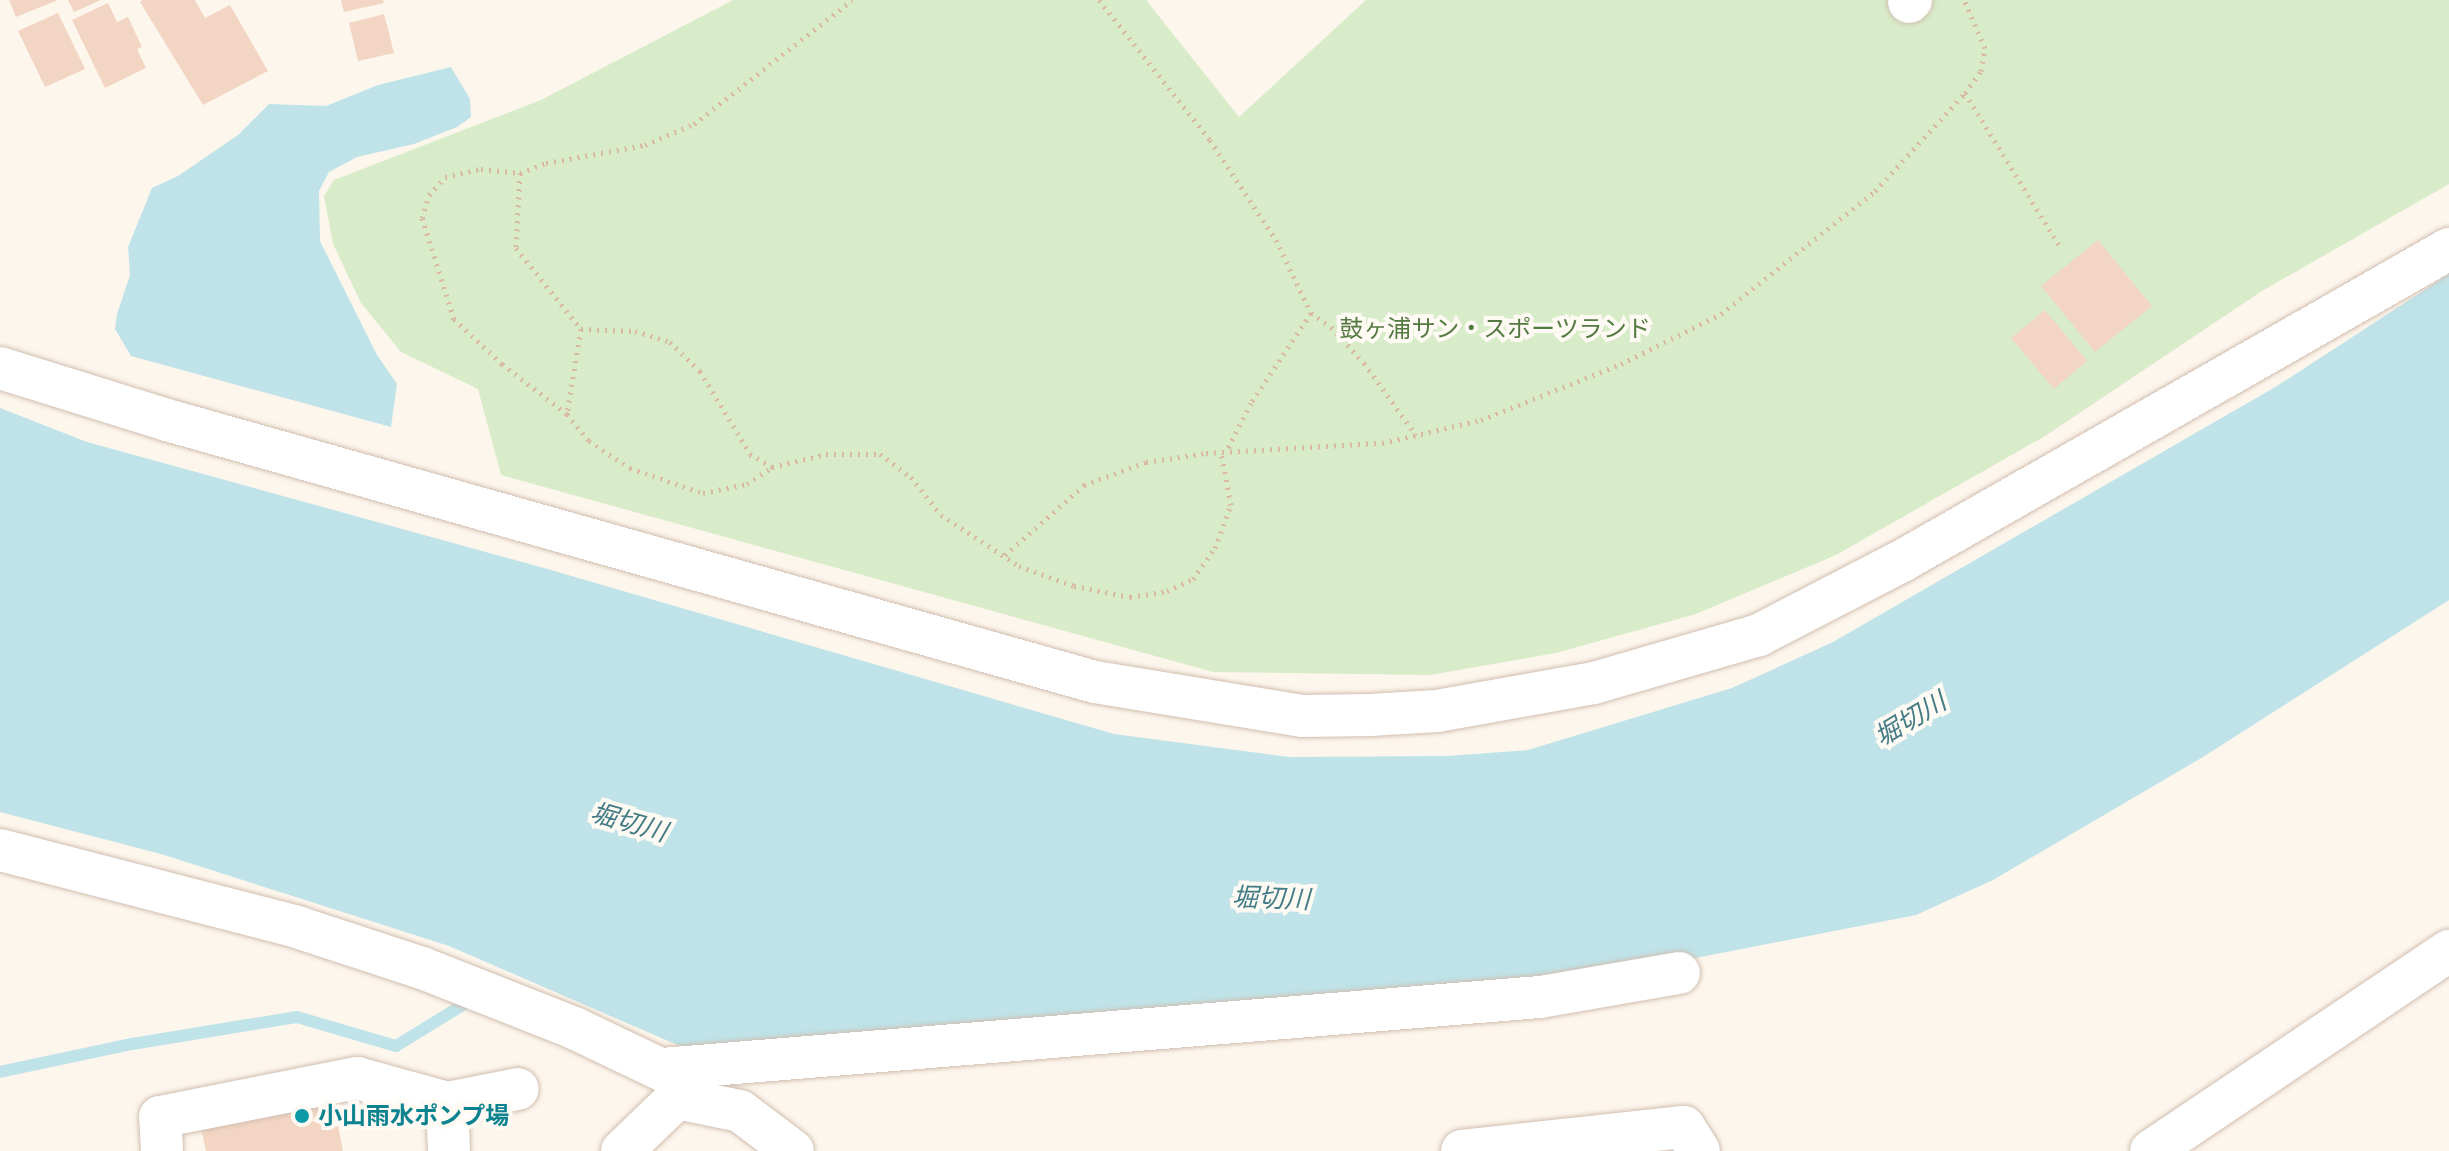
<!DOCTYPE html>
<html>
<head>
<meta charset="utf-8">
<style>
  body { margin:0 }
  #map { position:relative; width:2449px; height:1151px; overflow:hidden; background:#fdf6ec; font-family:Quicksand,"Noto Sans JP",sans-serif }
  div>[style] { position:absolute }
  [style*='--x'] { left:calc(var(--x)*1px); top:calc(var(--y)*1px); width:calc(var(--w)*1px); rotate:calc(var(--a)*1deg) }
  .green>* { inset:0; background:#d8ecc9 }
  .water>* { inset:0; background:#bfe3e8 }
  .stream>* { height:12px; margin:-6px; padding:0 6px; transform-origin:6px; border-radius:6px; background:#bfe3e8 }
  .building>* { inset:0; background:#f3d5c3 }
  .path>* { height:5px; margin-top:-2.5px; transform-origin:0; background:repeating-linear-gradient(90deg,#d9b8a5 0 2px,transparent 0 8px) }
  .roads { filter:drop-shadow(0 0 2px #d1beb0) drop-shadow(0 0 2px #d1beb0) }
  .minor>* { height:42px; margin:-21px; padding:0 21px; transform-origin:21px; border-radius:21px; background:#fff }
  .dots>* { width:22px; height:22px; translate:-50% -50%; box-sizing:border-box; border:4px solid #fffaf3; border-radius:50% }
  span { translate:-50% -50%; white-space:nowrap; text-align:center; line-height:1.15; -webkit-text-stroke:8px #fffaf3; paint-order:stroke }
  .park-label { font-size:24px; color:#537a41 }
  .culture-label { font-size:24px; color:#0d838f; font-weight:700 }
  .left { translate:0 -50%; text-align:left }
  .water-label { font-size:26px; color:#437c86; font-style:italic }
</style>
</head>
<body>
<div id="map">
  <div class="green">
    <div style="clip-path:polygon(733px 0,1146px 0,1239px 117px,1366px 0,2449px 0,2449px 184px,2262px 291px,2045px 436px,1836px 555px,1696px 614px,1556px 653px,1430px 675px,1213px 672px,501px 475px,478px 389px,401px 352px,361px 303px,333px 244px,324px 196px,334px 180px,541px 100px)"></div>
  </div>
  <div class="water">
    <div style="clip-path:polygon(451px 67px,470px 99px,471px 117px,457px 127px,414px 144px,357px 157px,329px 172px,319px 191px,320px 241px,377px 355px,397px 384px,391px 427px,131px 356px,115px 329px,117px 314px,130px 275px,128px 247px,152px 188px,178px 176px,238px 135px,269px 104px,326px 106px,378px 85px)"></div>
    <div style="clip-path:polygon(2449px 274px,2449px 600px,2203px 757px,1993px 880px,1916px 915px,1593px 978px,689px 1050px,449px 946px,161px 854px,0 812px,0 408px,87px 442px,544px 568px,1114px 734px,1289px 757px,1447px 756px,1528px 750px,1732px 688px,1833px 642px,2277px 386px)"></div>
  </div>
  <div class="stream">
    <div style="--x:0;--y:1072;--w:135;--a:-12"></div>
    <div style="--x:132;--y:1044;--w:167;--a:-9.3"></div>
    <div style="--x:297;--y:1017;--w:103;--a:16.3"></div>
    <div style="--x:396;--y:1046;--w:92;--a:-31.6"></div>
  </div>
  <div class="building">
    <div style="clip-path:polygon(9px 0,58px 0,16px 17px)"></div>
    <div style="clip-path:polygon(68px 0,101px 0,74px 12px)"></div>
    <div style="clip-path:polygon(143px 0,195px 0,205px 18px,230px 5px,268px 71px,203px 105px,140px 2px)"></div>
    <div style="clip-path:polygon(341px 0,383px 0,384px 3px,344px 12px)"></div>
    <div style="clip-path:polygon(108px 3px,117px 22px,128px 17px,142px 47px,137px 49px,146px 68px,105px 88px,72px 20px)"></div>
    <div style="clip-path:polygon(58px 13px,85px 69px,45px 87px,18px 31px)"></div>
    <div style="clip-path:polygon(384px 14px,394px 53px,358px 61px,349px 23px)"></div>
    <div style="clip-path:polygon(2098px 240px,2152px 306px,2095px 352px,2041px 286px)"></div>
    <div style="clip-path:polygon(2045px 310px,2087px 361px,2054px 389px,2011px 338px)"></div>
    <div style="clip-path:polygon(334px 1105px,343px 1151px,206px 1151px,201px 1128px)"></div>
  </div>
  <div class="path">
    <div style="--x:1099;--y:0;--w:179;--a:51.6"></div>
    <div style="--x:1210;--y:140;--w:120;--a:56.6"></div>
    <div style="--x:1276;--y:240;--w:81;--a:64.4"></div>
    <div style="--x:1311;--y:313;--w:108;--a:123.7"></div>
    <div style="--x:1251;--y:403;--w:55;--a:117"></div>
    <div style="--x:1965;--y:93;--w:181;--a:58.3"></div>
    <div style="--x:520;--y:173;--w:75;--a:93.1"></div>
    <div style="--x:516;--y:248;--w:104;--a:51.3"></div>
    <div style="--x:581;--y:329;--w:54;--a:2.1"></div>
    <div style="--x:635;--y:331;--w:37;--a:17"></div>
    <div style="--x:670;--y:342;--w:42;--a:44"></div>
    <div style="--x:700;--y:371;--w:97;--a:58.9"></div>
    <div style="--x:750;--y:454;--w:26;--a:31"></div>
    <div style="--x:772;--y:467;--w:56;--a:-13.5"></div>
    <div style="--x:826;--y:454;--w:54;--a:0"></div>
    <div style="--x:880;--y:454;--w:39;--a:37"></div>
    <div style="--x:911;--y:477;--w:48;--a:51.7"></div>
    <div style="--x:941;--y:515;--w:93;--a:33.2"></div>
    <div style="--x:1019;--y:566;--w:59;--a:20"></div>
    <div style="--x:1074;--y:586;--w:57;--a:11.1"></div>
    <div style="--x:1130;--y:597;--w:37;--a:-9"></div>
    <div style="--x:1167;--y:591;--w:29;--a:-25"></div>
    <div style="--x:1193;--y:579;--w:38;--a:-55"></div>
    <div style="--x:1215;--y:548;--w:46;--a:-69.6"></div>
    <div style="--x:1231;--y:505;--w:54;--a:-100.7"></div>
    <div style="--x:1311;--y:313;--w:24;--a:35"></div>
    <div style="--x:1331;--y:327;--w:49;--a:47.5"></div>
    <div style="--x:1364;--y:363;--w:89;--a:54.2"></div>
    <div style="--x:581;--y:329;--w:86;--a:99.4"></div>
    <div style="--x:567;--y:414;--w:35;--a:51"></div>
    <div style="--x:589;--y:441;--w:49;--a:33.4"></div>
    <div style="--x:630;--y:468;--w:77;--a:18.9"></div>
    <div style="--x:703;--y:493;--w:45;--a:-11.6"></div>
    <div style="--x:747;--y:484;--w:30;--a:-34"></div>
    <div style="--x:567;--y:414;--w:82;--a:-142.4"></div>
    <div style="--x:502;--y:364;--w:66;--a:-136.8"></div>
    <div style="--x:454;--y:319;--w:106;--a:-107.6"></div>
    <div style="--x:422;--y:218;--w:24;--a:-73"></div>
    <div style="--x:429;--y:195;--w:24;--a:-48"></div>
    <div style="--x:445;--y:177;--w:37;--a:-13"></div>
    <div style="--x:481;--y:169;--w:39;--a:6"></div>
    <div style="--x:520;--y:173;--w:28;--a:-21"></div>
    <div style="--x:546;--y:163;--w:101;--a:-10.3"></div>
    <div style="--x:645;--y:145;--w:53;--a:-23.2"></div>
    <div style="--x:694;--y:124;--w:201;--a:-38.1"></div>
    <div style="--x:1005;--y:555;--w:106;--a:-41.5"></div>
    <div style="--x:1084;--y:485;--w:66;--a:-20.4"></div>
    <div style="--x:1146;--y:462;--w:61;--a:-8.5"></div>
    <div style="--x:1206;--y:453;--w:176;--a:-3.3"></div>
    <div style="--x:1382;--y:443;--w:102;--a:-13.1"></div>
    <div style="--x:1481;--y:420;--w:151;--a:-21.8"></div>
    <div style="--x:1621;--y:364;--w:112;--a:-26.6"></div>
    <div style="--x:1721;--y:314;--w:197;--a:-38.6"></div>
    <div style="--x:1875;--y:191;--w:133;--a:-47.4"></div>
    <div style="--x:1965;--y:93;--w:27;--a:-54"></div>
    <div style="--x:1981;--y:71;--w:23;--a:-80"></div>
    <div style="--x:1985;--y:48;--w:52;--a:-113.6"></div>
  </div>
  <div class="roads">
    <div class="minor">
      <div style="--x:1909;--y:2;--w:3;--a:-45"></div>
      <div style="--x:0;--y:368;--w:175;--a:17.3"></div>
      <div style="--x:167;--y:420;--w:964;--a:15.77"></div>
      <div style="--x:1095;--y:682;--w:210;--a:9.3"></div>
      <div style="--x:1302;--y:716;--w:68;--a:-0.8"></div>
      <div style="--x:1370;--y:715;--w:67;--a:-3.4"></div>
      <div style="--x:1437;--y:711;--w:159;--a:-10.1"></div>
      <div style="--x:1594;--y:683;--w:172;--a:-16.2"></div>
      <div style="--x:1759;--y:635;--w:161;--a:-27.4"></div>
      <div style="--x:1902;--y:561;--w:630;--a:-29.7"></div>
      <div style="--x:0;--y:850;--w:307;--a:14.5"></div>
      <div style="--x:297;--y:927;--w:132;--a:18.2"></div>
      <div style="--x:422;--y:968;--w:163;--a:21.5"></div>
      <div style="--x:574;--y:1028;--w:116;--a:25.5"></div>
      <div style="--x:679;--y:1078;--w:20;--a:96"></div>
      <div style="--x:677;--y:1098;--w:64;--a:11.7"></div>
      <div style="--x:740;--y:1111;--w:66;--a:37"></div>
      <div style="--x:662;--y:1069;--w:881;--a:-4.69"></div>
      <div style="--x:1540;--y:997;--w:141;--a:-9.8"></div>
      <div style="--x:447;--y:1103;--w:48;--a:87.6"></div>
      <div style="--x:162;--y:1151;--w:34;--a:-93"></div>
      <div style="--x:160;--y:1117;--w:201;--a:-11.2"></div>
      <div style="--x:357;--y:1078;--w:93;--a:15.5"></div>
      <div style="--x:447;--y:1103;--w:72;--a:-11.2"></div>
      <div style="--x:622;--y:1151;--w:76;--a:-43.9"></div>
      <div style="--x:1462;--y:1151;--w:223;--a:-6.2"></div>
      <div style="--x:1684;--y:1127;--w:28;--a:58"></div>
      <div style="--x:2151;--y:1151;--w:359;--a:-33.9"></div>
    </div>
  </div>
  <div class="dots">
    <div style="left:302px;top:1116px;background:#0f9aa8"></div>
  </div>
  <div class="park-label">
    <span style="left:1495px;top:329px">鼓ヶ浦サン・スポーツランド</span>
  </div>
  <div class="culture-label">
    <span class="left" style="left:318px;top:1116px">小山雨水ポンプ場</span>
  </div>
  <div class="water-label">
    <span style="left:1910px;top:719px;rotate:-31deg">堀切川</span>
    <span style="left:629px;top:822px;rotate:16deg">堀切川</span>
    <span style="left:1271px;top:898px;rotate:2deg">堀切川</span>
  </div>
</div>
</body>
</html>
